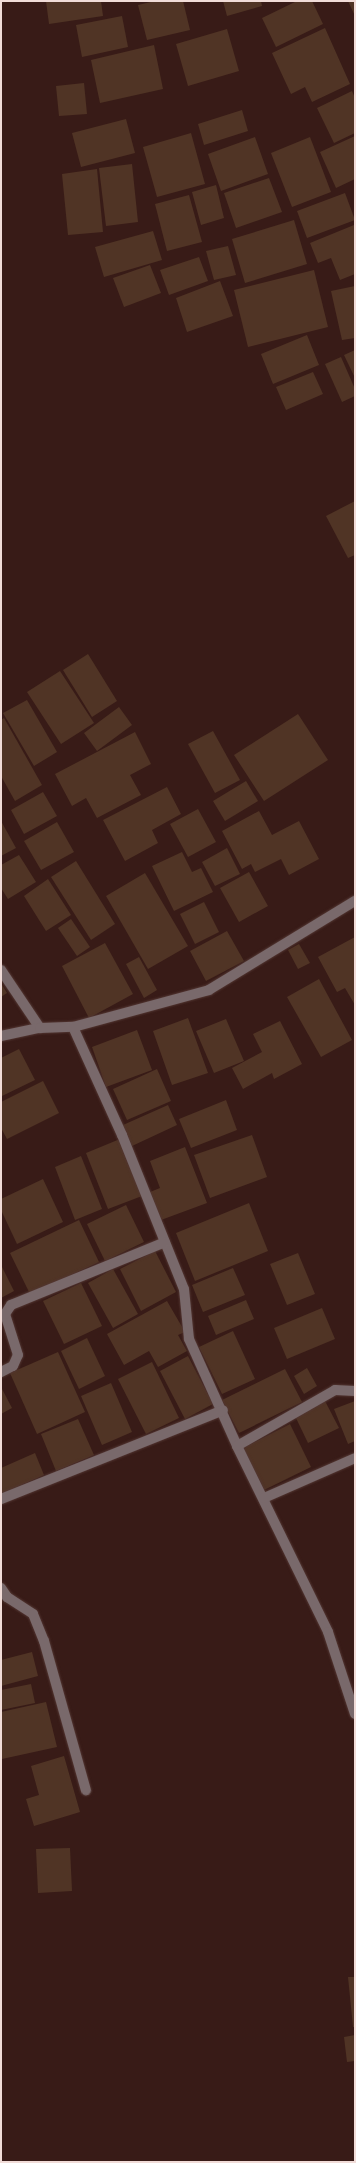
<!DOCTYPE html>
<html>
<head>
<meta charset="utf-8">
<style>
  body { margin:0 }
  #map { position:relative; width:356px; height:2163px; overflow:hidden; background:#381b17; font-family:"PT Sans",sans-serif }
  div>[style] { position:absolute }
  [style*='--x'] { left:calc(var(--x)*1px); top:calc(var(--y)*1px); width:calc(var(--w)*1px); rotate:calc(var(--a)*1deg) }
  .building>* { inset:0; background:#503425 }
  .roads { filter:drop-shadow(0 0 1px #523632) drop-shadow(0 0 1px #523632) }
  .minor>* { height:10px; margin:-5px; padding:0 5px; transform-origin:5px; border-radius:5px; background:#79696b }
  span { translate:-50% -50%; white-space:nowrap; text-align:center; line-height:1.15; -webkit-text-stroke:3.5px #170a08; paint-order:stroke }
  .frame { position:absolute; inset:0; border:2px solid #f1dcd8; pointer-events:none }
</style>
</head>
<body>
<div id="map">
  <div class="building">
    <div style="clip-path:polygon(46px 1px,101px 1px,103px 16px,49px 24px)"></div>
    <div style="clip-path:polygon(155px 1px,183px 1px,190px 30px,147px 40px,138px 5px)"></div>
    <div style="clip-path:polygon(223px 1px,261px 1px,262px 6px,227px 16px)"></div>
    <div style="clip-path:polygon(297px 1px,312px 1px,323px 24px,276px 47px,262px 18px)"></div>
    <div style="clip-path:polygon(348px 1px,355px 1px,355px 16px)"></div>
    <div style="clip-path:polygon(122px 16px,128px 47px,82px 57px,76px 25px)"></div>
    <div style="clip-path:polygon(325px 28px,350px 84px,312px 102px,305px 87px,291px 94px,272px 53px)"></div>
    <div style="clip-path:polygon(227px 29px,239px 71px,188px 86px,176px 44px)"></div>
    <div style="clip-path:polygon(154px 45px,163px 89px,100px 103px,91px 60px)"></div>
    <div style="clip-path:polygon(84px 83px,87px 114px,59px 116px,56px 86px)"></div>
    <div style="clip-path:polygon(352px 91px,355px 98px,355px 133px,334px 143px,317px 108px)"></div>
    <div style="clip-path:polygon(242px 110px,248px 131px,204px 145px,198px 124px)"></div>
    <div style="clip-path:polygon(126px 119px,135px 153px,81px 167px,72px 133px)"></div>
    <div style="clip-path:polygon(191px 133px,205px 184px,157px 197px,143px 147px)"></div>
    <div style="clip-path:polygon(355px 136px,355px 179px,336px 188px,320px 152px)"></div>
    <div style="clip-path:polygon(255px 137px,268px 174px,221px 191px,208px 154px)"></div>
    <div style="clip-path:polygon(310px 137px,331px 192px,292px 207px,271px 153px)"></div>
    <div style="clip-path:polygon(132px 164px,138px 222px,106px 226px,99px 168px)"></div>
    <div style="clip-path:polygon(97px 169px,103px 232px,68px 235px,62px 174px)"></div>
    <div style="clip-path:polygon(269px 178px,282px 212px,236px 228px,224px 193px)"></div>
    <div style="clip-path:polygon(216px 185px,224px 218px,201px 225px,192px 192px)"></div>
    <div style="clip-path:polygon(345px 193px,355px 220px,307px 238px,297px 211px)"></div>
    <div style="clip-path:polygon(189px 195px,202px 242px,167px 251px,155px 204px)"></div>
    <div style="clip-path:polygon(294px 220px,307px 264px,245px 283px,232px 239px)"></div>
    <div style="clip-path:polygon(354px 225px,355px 274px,340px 280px,331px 258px,318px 263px,310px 243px)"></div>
    <div style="clip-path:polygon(153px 231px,162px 260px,104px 277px,95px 247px)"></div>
    <div style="clip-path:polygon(228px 246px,236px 275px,214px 280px,206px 251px)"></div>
    <div style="clip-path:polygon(199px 257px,208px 281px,169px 295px,160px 270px)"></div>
    <div style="clip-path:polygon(150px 265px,161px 293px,124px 307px,113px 278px)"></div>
    <div style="clip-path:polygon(314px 270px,328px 327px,248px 347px,234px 290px)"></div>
    <div style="clip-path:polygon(220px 281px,233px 316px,187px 332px,176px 298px)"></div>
    <div style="clip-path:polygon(355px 286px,355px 338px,342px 340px,331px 291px)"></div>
    <div style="clip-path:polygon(307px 335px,319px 365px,273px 384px,261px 354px)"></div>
    <div style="clip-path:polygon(355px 350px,355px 378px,344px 355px)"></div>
    <div style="clip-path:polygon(341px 357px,355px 389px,355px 396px,342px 402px,325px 364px)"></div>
    <div style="clip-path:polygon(313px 372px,323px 394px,286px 410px,276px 387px)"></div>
    <div style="clip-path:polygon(355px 501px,355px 555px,348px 558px,326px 516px)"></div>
    <div style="clip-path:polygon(88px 654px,117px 701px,92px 717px,63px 670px)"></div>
    <div style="clip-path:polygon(60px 671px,94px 723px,61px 744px,27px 692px)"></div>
    <div style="clip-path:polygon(27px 700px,57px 752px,34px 766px,3px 713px)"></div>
    <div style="clip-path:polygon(119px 707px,132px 725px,97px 751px,84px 733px)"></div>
    <div style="clip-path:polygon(298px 714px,328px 760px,264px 801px,234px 755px)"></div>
    <div style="clip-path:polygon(4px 718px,42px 785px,15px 801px,1px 776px,1px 720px)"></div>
    <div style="clip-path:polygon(213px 731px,240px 780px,215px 793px,188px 744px)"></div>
    <div style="clip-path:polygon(135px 732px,151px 764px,130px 775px,141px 795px,97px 818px,86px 798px,72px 806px,55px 774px)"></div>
    <div style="clip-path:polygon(246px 781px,258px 801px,225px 821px,213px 801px)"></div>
    <div style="clip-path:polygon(167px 787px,181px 814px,152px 830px,158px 843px,125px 861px,103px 820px)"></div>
    <div style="clip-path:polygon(43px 792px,57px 816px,24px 834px,11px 810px)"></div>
    <div style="clip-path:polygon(198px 809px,216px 842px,188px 857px,170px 824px)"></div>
    <div style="clip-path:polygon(259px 811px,272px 835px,299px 821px,319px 859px,289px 875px,281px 859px,255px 872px,251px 864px,242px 869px,222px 831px)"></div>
    <div style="clip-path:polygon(1px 821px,16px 848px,1px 856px)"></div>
    <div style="clip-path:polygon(57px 822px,74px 852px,41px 870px,24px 841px)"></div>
    <div style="clip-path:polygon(227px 848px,240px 874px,215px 886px,202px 862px)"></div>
    <div style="clip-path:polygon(182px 852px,192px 872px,201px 868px,213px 892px,174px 911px,152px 866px)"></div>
    <div style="clip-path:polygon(19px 855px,36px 882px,8px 899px,1px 888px,1px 865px)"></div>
    <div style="clip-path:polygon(76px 861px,115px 924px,91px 940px,51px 877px)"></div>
    <div style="clip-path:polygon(249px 872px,268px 906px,239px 922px,220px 888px)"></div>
    <div style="clip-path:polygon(145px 873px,188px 946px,148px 969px,106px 896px)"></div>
    <div style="clip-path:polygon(48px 879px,71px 915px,46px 931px,24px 896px)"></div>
    <div style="clip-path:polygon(204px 902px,219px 932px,195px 944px,180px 914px)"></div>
    <div style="clip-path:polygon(71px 919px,90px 947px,77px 956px,58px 928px)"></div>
    <div style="clip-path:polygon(227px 931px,244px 961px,206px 981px,190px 951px)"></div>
    <div style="clip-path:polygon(355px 937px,355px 1005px,345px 988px,337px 992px,318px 957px)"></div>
    <div style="clip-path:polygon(105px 943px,133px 994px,89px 1018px,62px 966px)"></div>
    <div style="clip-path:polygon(299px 944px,310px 963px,298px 969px,288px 950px)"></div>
    <div style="clip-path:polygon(139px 957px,157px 990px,144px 998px,126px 964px)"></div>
    <div style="clip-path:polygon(319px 979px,352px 1040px,321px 1057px,287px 997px)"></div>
    <div style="clip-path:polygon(1px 983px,7px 993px,1px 997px)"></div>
    <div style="clip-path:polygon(188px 1018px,208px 1073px,172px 1085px,153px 1031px)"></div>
    <div style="clip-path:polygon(226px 1019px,244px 1061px,214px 1073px,196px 1031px)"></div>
    <div style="clip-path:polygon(280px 1021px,302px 1064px,274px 1079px,272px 1073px,243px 1089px,232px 1068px,262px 1052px,253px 1034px)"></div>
    <div style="clip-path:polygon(137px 1030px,152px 1070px,106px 1087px,92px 1047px)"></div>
    <div style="clip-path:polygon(19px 1049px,35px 1080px,2px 1096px,1px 1058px)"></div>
    <div style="clip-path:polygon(157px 1069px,171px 1101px,127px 1120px,113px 1089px)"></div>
    <div style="clip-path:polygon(43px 1081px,59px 1113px,7px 1139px,1px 1128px,1px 1102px)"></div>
    <div style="clip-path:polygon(226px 1100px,237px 1130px,191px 1148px,179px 1119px)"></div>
    <div style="clip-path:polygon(168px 1105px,177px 1125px,132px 1146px,123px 1125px)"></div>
    <div style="clip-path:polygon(252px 1135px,267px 1177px,210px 1198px,194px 1155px)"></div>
    <div style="clip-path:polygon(120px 1139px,142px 1196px,108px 1209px,86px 1153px)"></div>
    <div style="clip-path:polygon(185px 1147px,207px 1203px,161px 1220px,150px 1192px,160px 1188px,150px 1161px)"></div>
    <div style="clip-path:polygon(81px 1156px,102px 1209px,75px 1220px,55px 1167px)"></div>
    <div style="clip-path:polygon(43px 1179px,63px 1222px,17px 1244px,1px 1210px,1px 1199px)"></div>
    <div style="clip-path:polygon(249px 1203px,268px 1251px,195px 1281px,176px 1233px)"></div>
    <div style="clip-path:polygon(126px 1205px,144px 1242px,105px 1261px,87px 1224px)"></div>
    <div style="clip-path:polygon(79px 1220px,99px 1262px,30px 1294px,10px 1253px)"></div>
    <div style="clip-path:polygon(155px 1251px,176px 1292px,141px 1311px,120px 1269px)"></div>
    <div style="clip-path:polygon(298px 1253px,315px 1294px,287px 1305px,270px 1264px)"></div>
    <div style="clip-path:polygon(1px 1265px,14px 1291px,1px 1298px)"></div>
    <div style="clip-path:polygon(233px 1268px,245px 1295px,203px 1312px,192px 1285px)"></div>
    <div style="clip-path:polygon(113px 1269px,138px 1314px,113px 1328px,88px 1283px)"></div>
    <div style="clip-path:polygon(81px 1283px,102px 1326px,64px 1344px,43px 1301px)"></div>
    <div style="clip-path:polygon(246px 1300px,254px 1319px,216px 1335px,208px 1316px)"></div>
    <div style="clip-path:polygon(167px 1301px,185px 1332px,178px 1335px,187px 1351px,158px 1367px,149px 1351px,124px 1365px,107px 1334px)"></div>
    <div style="clip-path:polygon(322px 1308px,335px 1339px,287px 1359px,274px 1328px)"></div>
    <div style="clip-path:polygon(233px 1331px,255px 1379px,222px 1394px,199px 1347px)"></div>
    <div style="clip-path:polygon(87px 1338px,105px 1376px,79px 1389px,61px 1351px)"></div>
    <div style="clip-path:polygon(58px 1352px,85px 1412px,37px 1434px,10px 1373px)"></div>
    <div style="clip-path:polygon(188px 1356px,213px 1404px,185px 1419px,160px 1371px)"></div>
    <div style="clip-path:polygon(152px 1362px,179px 1418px,146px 1434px,118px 1379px)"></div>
    <div style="clip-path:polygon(307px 1368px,317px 1386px,304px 1394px,294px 1376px)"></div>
    <div style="clip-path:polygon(285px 1369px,302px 1402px,239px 1433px,222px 1400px)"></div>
    <div style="clip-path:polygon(111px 1383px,132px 1432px,102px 1445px,81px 1396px)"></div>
    <div style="clip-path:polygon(1px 1387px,12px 1408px,1px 1414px)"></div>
    <div style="clip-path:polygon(325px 1401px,339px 1428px,308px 1443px,295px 1416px)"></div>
    <div style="clip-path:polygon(355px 1401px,355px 1441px,348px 1444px,334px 1409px)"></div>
    <div style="clip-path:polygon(78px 1419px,94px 1455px,56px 1471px,41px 1434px)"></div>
    <div style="clip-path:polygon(290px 1424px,311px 1467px,264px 1490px,243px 1448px)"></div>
    <div style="clip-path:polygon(35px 1453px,44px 1475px,1px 1494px,1px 1468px)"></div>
    <div style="clip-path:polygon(32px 1652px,38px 1676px,1px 1686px,1px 1660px)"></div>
    <div style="clip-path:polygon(31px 1684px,35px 1703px,1px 1710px,1px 1690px)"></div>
    <div style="clip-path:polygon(46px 1702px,57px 1747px,2px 1759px,1px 1712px)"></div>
    <div style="clip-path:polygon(64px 1756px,80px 1812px,34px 1826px,26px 1799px,39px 1795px,31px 1766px)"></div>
    <div style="clip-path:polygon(70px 1848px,72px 1891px,38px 1893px,36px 1849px)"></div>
    <div style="clip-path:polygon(348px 1977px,355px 1977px,355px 2027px,353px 2027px)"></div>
    <div style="clip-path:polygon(355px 2035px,355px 2061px,347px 2062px,344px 2037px)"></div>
  </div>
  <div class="roads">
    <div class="minor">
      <div style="--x:1;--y:970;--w:70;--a:56.1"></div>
      <div style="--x:73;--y:1027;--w:119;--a:65.6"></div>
      <div style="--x:122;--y:1135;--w:166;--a:68.1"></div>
      <div style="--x:184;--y:1289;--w:50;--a:84.3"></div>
      <div style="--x:189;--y:1339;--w:117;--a:65.8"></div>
      <div style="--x:237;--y:1446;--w:207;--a:63.9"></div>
      <div style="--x:328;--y:1632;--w:86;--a:71.8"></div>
      <div style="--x:1;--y:1036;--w:40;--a:-12"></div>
      <div style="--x:40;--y:1028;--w:33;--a:-2"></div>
      <div style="--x:73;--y:1027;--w:141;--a:-15.2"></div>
      <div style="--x:209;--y:990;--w:171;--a:-31.4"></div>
      <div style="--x:1;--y:1372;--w:13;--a:-27"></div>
      <div style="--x:13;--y:1366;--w:12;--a:-66"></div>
      <div style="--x:18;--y:1355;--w:43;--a:-107.6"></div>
      <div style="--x:5;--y:1314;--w:11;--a:-56"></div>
      <div style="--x:11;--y:1305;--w:166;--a:-22.2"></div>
      <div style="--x:237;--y:1446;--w:113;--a:-29.7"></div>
      <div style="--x:335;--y:1390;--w:20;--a:3"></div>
      <div style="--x:264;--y:1498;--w:99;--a:-23.7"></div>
      <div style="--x:1;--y:1499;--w:239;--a:-21.8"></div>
      <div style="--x:1;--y:1588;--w:11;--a:56"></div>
      <div style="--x:7;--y:1597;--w:31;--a:33"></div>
      <div style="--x:33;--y:1614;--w:29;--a:68"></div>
      <div style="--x:44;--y:1641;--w:155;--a:74.3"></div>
    </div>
  </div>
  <div class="frame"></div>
</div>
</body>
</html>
